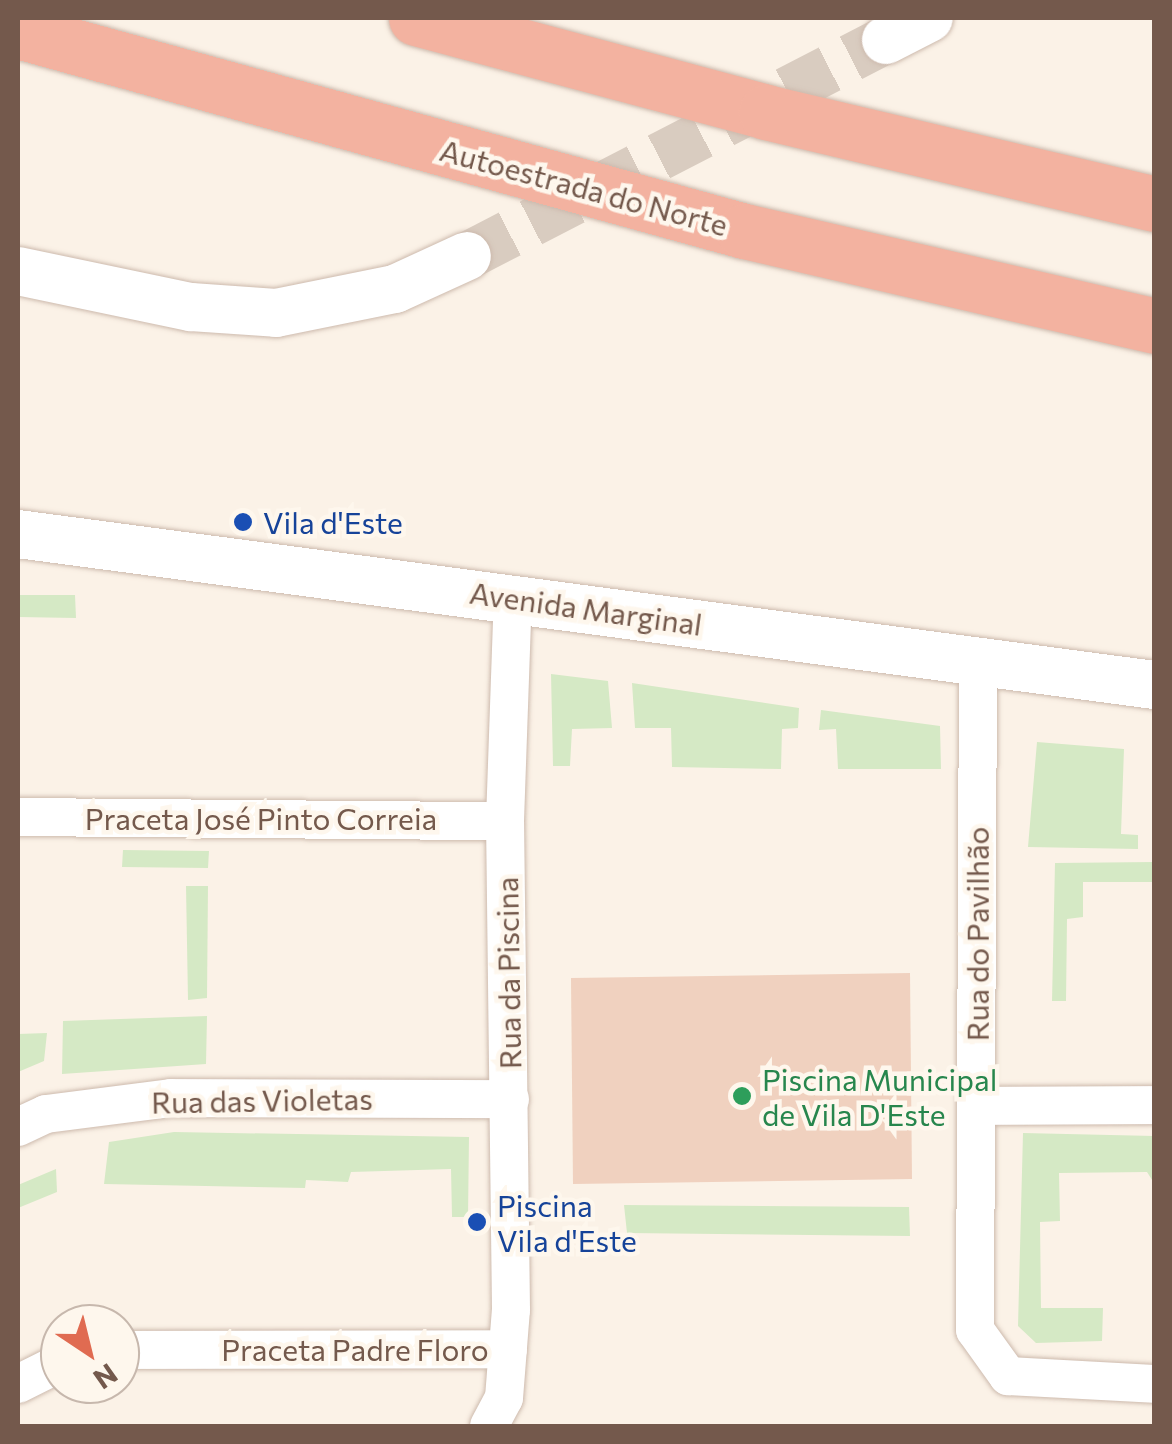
<!DOCTYPE html>
<html>
<head>
<meta charset="utf-8">
<style>
  body { margin:0 }
  #map { position:relative; width:1172px; height:1444px; overflow:hidden; background:#fbf2e7; font-family:Commissioner,sans-serif }
  div>[style] { position:absolute }
  [style*='--x'] { left:calc(var(--x)*1px); top:calc(var(--y)*1px); width:calc(var(--w)*1px); rotate:calc(var(--a)*1deg) }
  .green>* { inset:0; background:#d5e9c5 }
  .building>* { inset:0; background:#f0d1bf }
  .tertiary-tunnel>* { height:48px; margin-top:-24px; transform-origin:0; background:repeating-linear-gradient(90deg,#d9ccc0 0 48px,transparent 0 72px) }
  .roads { filter:drop-shadow(0 0 2px #cdbaad) drop-shadow(0 0 2px #cdbaad) }
  .minor>* { height:38px; margin:-19px; padding:0 19px; transform-origin:19px; border-radius:19px; background:#fff }
  .tertiary>* { height:48px; margin:-24px; padding:0 24px; transform-origin:24px; border-radius:24px; background:#fff }
  .motorway>* { height:55px; margin:-27.5px; padding:0 27.5px; transform-origin:27.5px; border-radius:27.5px; background:#f3b2a0 }
  .dots>* { width:28px; height:28px; translate:-50% -50%; box-sizing:border-box; border:5px solid #fef7ed; border-radius:50% }
  span { translate:-50% -50%; white-space:nowrap; text-align:center; line-height:1.15; -webkit-text-stroke:9px #fef7ed; paint-order:stroke }
  .street-label { font-size:30px; color:#74594c }
  .transit-label { font-size:30px; color:#164399 }
  .left { translate:0 -50%; text-align:left }
  .leisure-label { font-size:30px; color:#27864d }
  .frame { position:absolute; inset:0; border:20px solid #74594c; pointer-events:none }
  .north { position:absolute; left:40px; top:1304px; width:100px; height:100px; box-sizing:border-box; background:#fef7ed; border:2px solid #c7b8ad; border-radius:50%; rotate:145deg; font-size:28px; font-weight:700; line-height:40px; text-align:center; color:#74594c }
  .north::after { content:''; display:block; margin:auto; width:35px; height:45px; background:#e06b51; clip-path:polygon(50% 0,100% 100%,50% 72%,0 100%) }
</style>
</head>
<body>
<div id="map">
  <div class="green">
    <div style="clip-path:polygon(18px 595px,75px 595px,76px 618px,18px 617px)"></div>
    <div style="clip-path:polygon(551px 674px,608px 681px,612px 728px,572px 729px,570px 766px,553px 766px)"></div>
    <div style="clip-path:polygon(632px 683px,799px 708px,798px 728px,782px 729px,781px 769px,672px 767px,671px 728px,635px 728px)"></div>
    <div style="clip-path:polygon(821px 710px,940px 726px,941px 769px,838px 769px,836px 729px,819px 730px)"></div>
    <div style="clip-path:polygon(1037px 742px,1124px 749px,1121px 834px,1138px 835px,1138px 849px,1028px 847px)"></div>
    <div style="clip-path:polygon(123px 850px,209px 851px,208px 868px,122px 867px)"></div>
    <div style="clip-path:polygon(1154px 862px,1154px 882px,1083px 882px,1083px 917px,1067px 919px,1066px 1001px,1052px 1001px,1055px 863px)"></div>
    <div style="clip-path:polygon(186px 886px,208px 886px,207px 998px,188px 1000px)"></div>
    <div style="clip-path:polygon(207px 1016px,206px 1064px,62px 1074px,63px 1021px)"></div>
    <div style="clip-path:polygon(47px 1033px,44px 1061px,18px 1072px,18px 1034px)"></div>
    <div style="clip-path:polygon(174px 1132px,469px 1137px,468px 1217px,452px 1217px,451px 1169px,351px 1172px,348px 1182px,306px 1180px,305px 1188px,104px 1184px,109px 1142px)"></div>
    <div style="clip-path:polygon(1023px 1133px,1154px 1136px,1154px 1183px,1147px 1172px,1059px 1173px,1060px 1221px,1040px 1222px,1041px 1308px,1103px 1308px,1102px 1341px,1036px 1343px,1018px 1326px)"></div>
    <div style="clip-path:polygon(56px 1169px,57px 1192px,18px 1208px,18px 1185px)"></div>
    <div style="clip-path:polygon(624px 1205px,909px 1207px,910px 1236px,627px 1233px)"></div>
  </div>
  <div class="building">
    <div style="clip-path:polygon(910px 973px,912px 1179px,573px 1184px,571px 978px)"></div>
  </div>
  <div class="tertiary-tunnel">
    <div style="--x:467;--y:256;--w:471;--a:-27.3"></div>
  </div>
  <div class="roads">
    <div class="minor">
      <div style="--x:978;--y:662;--w:668;--a:90.26"></div>
      <div style="--x:975;--y:1330;--w:57;--a:54.3"></div>
      <div style="--x:1008;--y:1376;--w:146;--a:3.1"></div>
      <div style="--x:18;--y:817;--w:487;--a:0.5"></div>
      <div style="--x:976;--y:1106;--w:178;--a:-0.3"></div>
      <div style="--x:18;--y:1127;--w:31;--a:-25"></div>
      <div style="--x:46;--y:1114;--w:126;--a:-7.3"></div>
      <div style="--x:171;--y:1098;--w:339;--a:0.2"></div>
      <div style="--x:120;--y:1350;--w:388;--a:-0.1"></div>
      <div style="--x:18;--y:1384;--w:47;--a:-26.6"></div>
      <div style="--x:489;--y:1426;--w:32;--a:-62"></div>
      <div style="--x:504;--y:1398;--w:88;--a:-85.5"></div>
      <div style="--x:511;--y:1310;--w:489;--a:-90.7"></div>
      <div style="--x:505;--y:821;--w:224;--a:-88"></div>
    </div>
    <div class="tertiary">
      <div style="--x:886;--y:40;--w:48;--a:-27.1"></div>
      <div style="--x:18;--y:271;--w:177;--a:11.8"></div>
      <div style="--x:191;--y:307;--w:85;--a:4"></div>
      <div style="--x:276;--y:313;--w:121;--a:-11.4"></div>
      <div style="--x:395;--y:289;--w:79;--a:-24.6"></div>
      <div style="--x:18;--y:534;--w:1146;--a:7.57"></div>
    </div>
    <div class="motorway">
      <div style="--x:416;--y:18;--w:362;--a:15"></div>
      <div style="--x:766;--y:112;--w:399;--a:13.3"></div>
      <div style="--x:18;--y:31;--w:753;--a:15.4"></div>
      <div style="--x:744;--y:231;--w:421;--a:13"></div>
    </div>
  </div>
  <div class="dots">
    <div style="left:243px;top:522px;background:#1a4fb4"></div>
    <div style="left:742px;top:1096px;background:#2e9e5b"></div>
    <div style="left:477px;top:1222px;background:#1a4fb4"></div>
  </div>
  <div class="street-label">
    <span style="left:584px;top:187px;rotate:15deg">Autoestrada do Norte</span>
    <span style="left:586px;top:608px;rotate:8deg">Avenida Marginal</span>
    <span style="left:261px;top:818px">Praceta José Pinto Correia</span>
    <span style="left:977px;top:934px;rotate:-90deg">Rua do Pavilhão</span>
    <span style="left:508px;top:973px;rotate:-91deg">Rua da Piscina</span>
    <span style="left:262px;top:1100px;rotate:-1deg">Rua das Violetas</span>
    <span style="left:355px;top:1349px">Praceta Padre Floro</span>
  </div>
  <div class="transit-label">
    <span class="left" style="left:263px;top:522px">Vila d'Este</span>
    <span class="left" style="left:497px;top:1222px">Piscina<br>Vila d'Este</span>
  </div>
  <div class="leisure-label">
    <span class="left" style="left:762px;top:1096px">Piscina Municipal<br>de Vila D'Este</span>
  </div>
  <div class="frame"></div>
  <div class="north">N</div>
</div>
</body>
</html>
